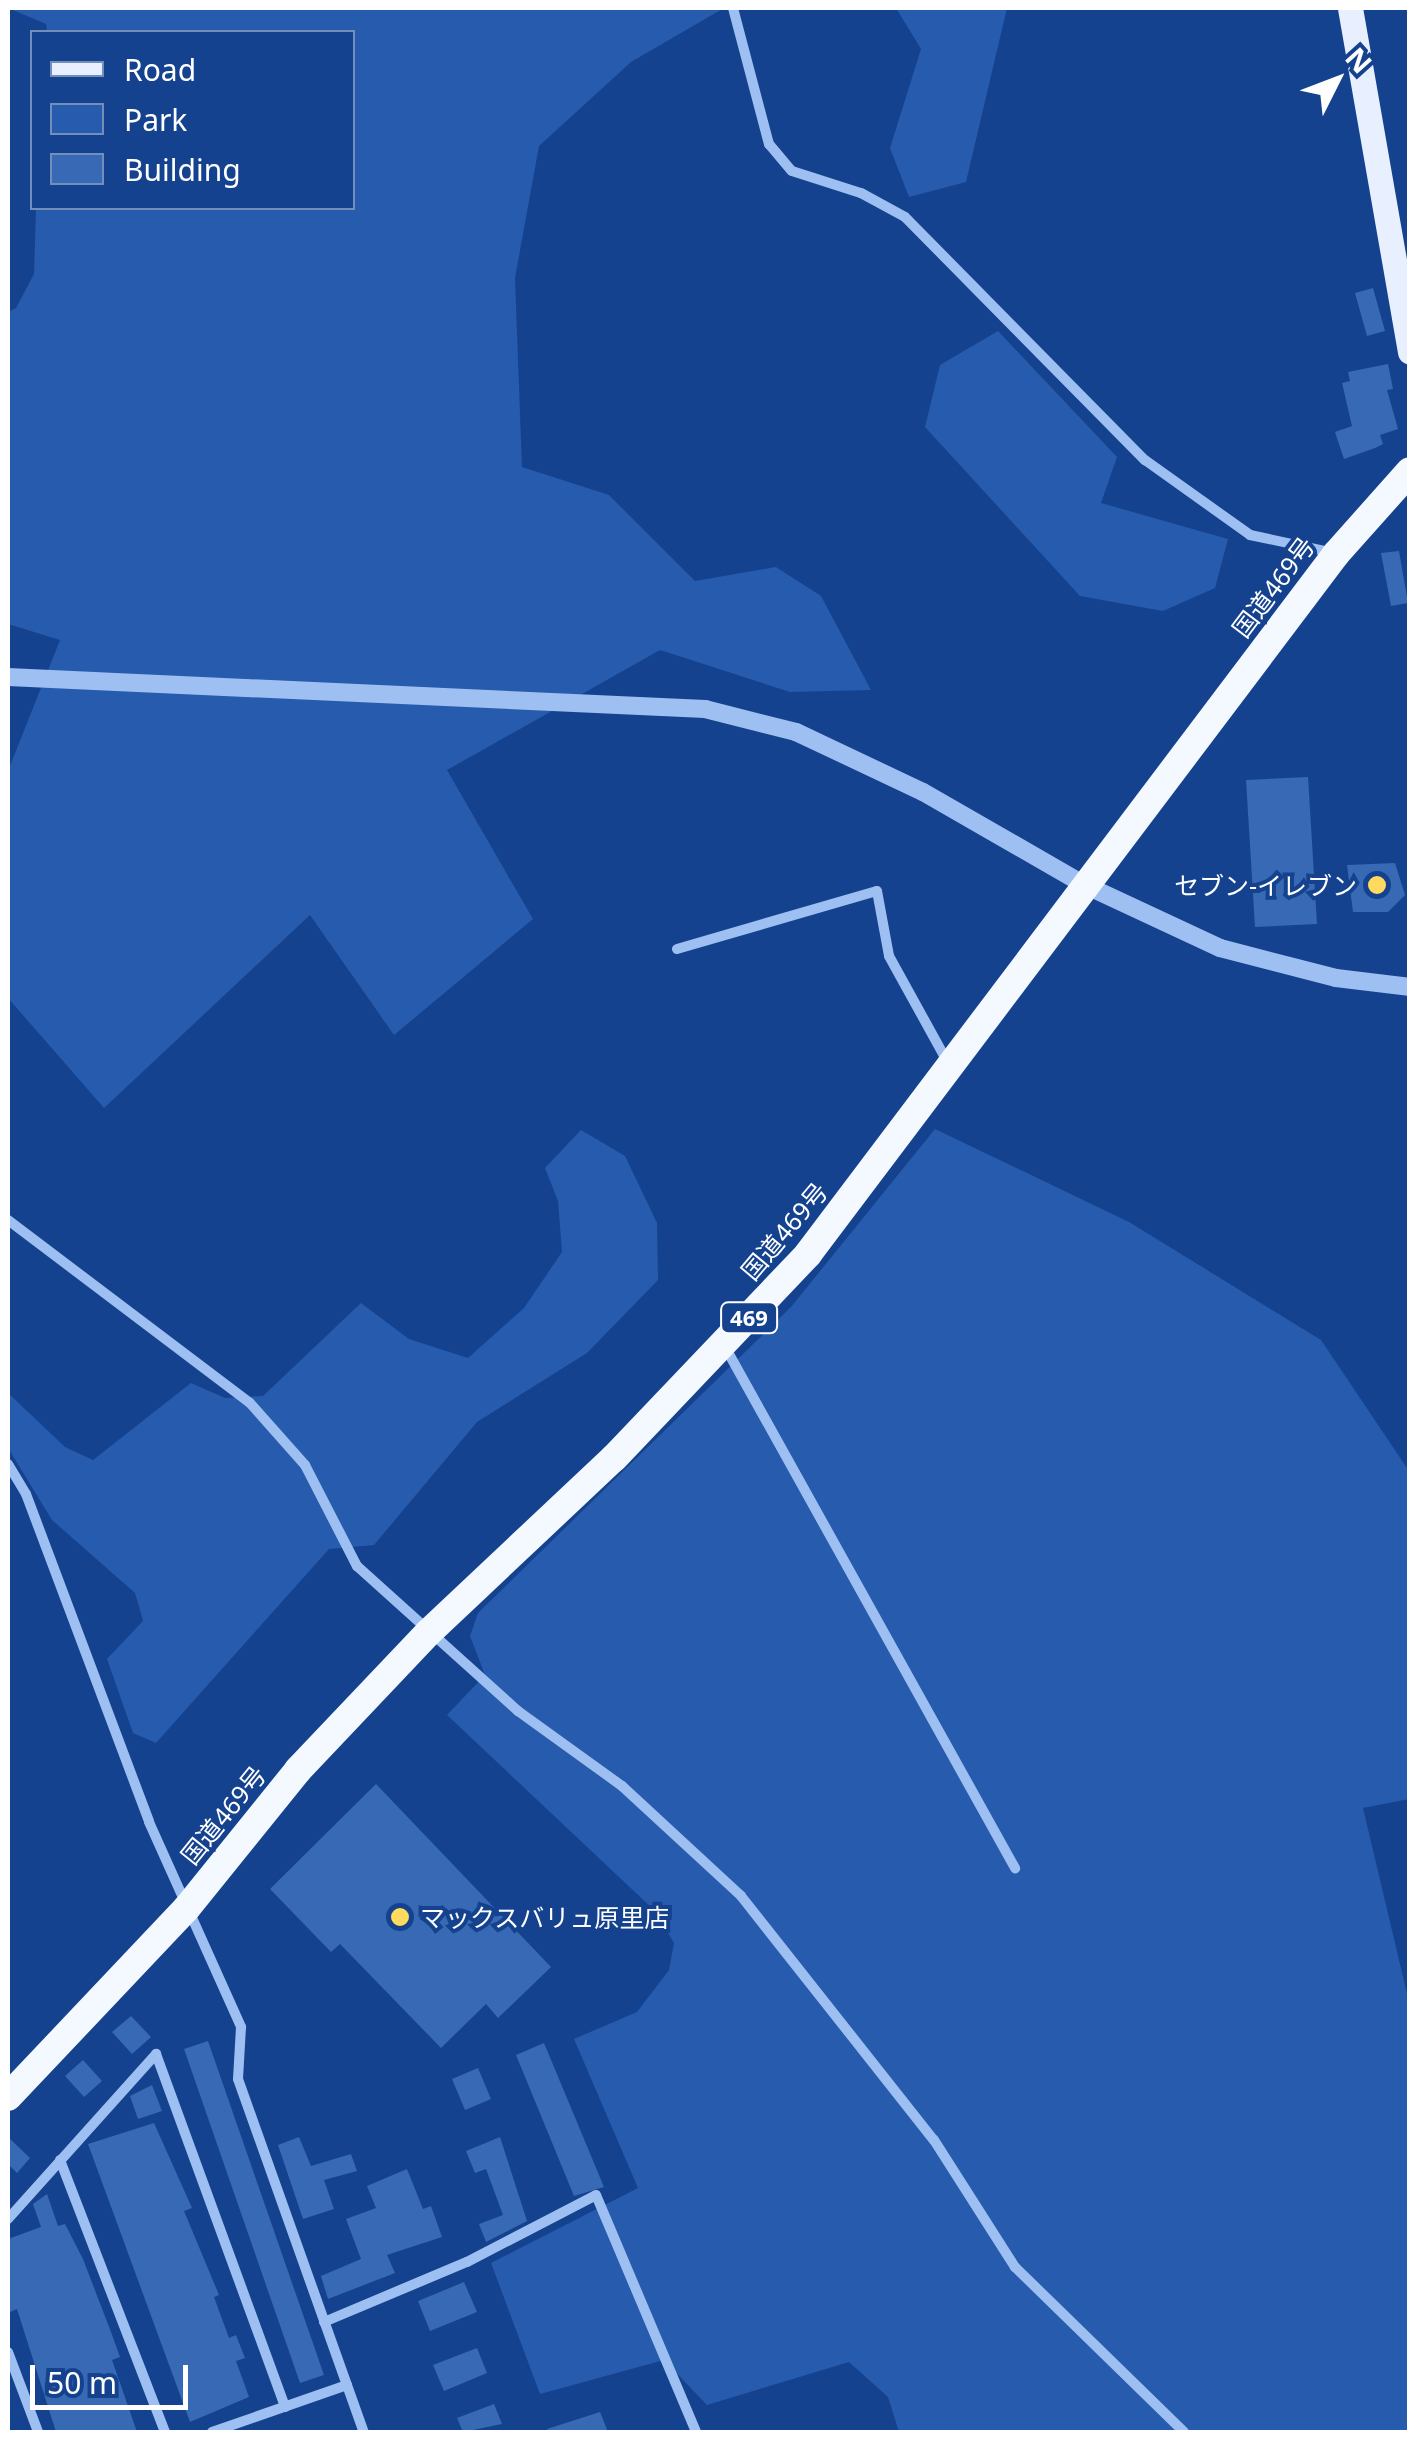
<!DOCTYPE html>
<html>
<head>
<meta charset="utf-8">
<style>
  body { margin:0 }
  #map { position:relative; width:1417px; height:2440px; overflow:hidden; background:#14428e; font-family:"Noto Sans","Noto Sans JP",sans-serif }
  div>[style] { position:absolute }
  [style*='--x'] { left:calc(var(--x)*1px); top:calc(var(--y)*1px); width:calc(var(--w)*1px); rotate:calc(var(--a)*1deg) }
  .green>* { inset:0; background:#265bad }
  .building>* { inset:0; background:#3869b5 }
  .minor>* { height:10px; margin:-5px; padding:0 5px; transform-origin:5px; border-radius:5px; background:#9ebff1 }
  .tertiary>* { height:18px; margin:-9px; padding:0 9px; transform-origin:9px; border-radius:9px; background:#9ebff1 }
  .primary>* { height:25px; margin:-12.5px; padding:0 12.5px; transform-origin:12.5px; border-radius:12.5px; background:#e8f0ff }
  .trunk>* { height:28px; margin:-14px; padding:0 14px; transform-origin:14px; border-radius:14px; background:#f4f8ff }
  .dots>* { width:28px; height:28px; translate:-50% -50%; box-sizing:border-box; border:5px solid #14428e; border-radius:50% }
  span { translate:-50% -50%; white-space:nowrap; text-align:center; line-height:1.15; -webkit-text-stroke:8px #14428e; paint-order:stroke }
  .shield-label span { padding:2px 8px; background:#14428e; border:2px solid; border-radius:8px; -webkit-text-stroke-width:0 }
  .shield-label { font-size:22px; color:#fff; font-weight:700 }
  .street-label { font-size:25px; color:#fff }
  .poi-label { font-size:25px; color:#fff }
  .right { translate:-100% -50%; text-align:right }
  .left { translate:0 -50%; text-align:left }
  .frame { position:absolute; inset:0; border:10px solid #fff; pointer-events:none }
  .legend { position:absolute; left:30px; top:30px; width:325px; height:180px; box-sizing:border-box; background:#14428e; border:2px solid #728ebb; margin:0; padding:12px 18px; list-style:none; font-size:30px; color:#fff }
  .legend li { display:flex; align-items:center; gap:20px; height:50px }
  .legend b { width:50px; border:2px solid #728ebb }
  .north { position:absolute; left:1287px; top:30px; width:100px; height:100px; -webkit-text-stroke:8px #14428e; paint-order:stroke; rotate:48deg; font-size:28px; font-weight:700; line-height:40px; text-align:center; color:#fff }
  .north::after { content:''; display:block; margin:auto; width:35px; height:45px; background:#fff; clip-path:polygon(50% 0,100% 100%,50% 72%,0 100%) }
  .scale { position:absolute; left:30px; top:2365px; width:158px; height:45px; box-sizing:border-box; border:5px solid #fff; border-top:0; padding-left:12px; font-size:30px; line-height:35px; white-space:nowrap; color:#fff; -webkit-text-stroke:8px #14428e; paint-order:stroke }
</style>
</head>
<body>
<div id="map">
  <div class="green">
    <div style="clip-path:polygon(8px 8px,724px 8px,631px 62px,539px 146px,515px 278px,522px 467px,609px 495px,695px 581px,776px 567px,821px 596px,871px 690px,790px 692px,660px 650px,447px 770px,533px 919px,394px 1035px,310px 915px,104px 1108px,8px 998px,8px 771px,60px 640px,8px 624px,8px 312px,16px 308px,34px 274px,36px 208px,352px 208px,352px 32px,47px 32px,46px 24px)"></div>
    <div style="clip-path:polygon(896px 8px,1007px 8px,966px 182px,909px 197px,890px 148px,921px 49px)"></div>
    <div style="clip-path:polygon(998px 331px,1117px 457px,1101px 503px,1228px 539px,1215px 588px,1163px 611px,1080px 596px,925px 427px,940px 365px)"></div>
    <div style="clip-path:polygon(935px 1129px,1129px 1222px,1321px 1340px,1409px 1471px,1409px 1799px,1363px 1808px,1409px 2002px,1409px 2432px,899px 2432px,888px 2397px,849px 2362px,707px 2405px,664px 2360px,540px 2394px,491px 2263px,638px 2188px,574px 2039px,637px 2012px,669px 1970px,674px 1943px,654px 1910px,447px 1715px,485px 1675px,470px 1636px,478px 1613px,791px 1307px)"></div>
    <div style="clip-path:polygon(581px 1130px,625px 1156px,657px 1223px,658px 1280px,587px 1353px,477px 1422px,374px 1545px,329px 1549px,156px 1743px,133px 1733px,107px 1659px,143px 1621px,135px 1593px,52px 1520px,8px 1448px,8px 1393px,65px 1447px,93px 1460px,191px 1383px,225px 1398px,263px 1396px,361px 1303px,409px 1339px,468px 1358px,524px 1308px,562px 1252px,558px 1201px,545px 1168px)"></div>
  </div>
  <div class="building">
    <div style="clip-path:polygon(1373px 288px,1385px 331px,1367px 336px,1355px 293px)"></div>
    <div style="clip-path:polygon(1388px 364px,1393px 389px,1387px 390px,1398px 429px,1380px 435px,1383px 444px,1375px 448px,1344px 459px,1335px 432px,1352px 426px,1342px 383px,1350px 381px,1348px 372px)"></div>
    <div style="clip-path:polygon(1399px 551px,1408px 603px,1391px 606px,1381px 553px)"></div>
    <div style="clip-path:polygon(1308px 777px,1317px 924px,1255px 927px,1246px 780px)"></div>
    <div style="clip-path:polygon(1395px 863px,1405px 895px,1388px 912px,1353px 912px,1347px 865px)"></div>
    <div style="clip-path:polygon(376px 1784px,551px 1967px,498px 2018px,486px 2004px,441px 2048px,340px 1944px,331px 1952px,270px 1889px)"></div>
    <div style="clip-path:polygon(131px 2016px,151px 2037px,132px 2054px,112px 2032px)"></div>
    <div style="clip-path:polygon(208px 2041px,324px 2375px,300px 2383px,184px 2049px)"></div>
    <div style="clip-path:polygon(544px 2043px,604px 2187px,574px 2196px,516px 2055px)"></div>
    <div style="clip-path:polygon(83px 2060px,102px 2081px,84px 2097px,65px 2076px)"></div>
    <div style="clip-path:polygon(478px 2068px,491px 2099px,465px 2110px,452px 2079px)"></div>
    <div style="clip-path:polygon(152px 2085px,162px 2111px,138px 2119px,130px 2096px)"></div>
    <div style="clip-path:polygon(154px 2123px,192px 2208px,184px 2211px,219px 2295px,214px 2297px,229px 2338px,236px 2335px,245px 2358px,236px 2361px,249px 2397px,190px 2422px,88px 2144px)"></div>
    <div style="clip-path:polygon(8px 2137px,30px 2158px,17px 2173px,8px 2164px)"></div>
    <div style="clip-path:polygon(299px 2137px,311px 2166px,351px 2154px,357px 2171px,324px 2180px,334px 2209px,303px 2219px,278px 2145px)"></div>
    <div style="clip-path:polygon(500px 2137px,527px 2221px,486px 2242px,479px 2224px,503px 2215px,486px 2169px,475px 2173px,466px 2151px)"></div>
    <div style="clip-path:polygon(407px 2169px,423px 2209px,431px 2206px,442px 2237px,387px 2255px,395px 2273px,328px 2299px,321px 2276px,361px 2259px,346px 2219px,376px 2208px,367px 2186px)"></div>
    <div style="clip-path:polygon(47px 2194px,58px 2226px,65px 2224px,83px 2259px,111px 2332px,120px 2357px,112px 2360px,137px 2432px,56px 2432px,17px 2309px,8px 2313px,8px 2239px,41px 2227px,33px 2204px)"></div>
    <div style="clip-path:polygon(464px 2282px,477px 2312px,430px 2331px,418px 2301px)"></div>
    <div style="clip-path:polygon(477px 2348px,487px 2373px,444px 2391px,433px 2365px)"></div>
    <div style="clip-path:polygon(494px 2404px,502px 2424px,463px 2432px,457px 2418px)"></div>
    <div style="clip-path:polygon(600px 2412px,608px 2432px,548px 2432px,547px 2429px)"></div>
  </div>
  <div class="minor">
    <div style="--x:733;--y:8;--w:141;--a:75.2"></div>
    <div style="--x:769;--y:144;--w:35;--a:50"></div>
    <div style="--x:792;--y:171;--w:72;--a:17.7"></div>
    <div style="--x:861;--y:193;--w:50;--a:28.6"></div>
    <div style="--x:905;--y:217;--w:342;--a:45.4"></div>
    <div style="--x:1145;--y:460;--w:129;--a:35.5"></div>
    <div style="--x:1250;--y:535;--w:87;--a:12"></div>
    <div style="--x:677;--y:949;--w:208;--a:-16.2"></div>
    <div style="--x:877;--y:891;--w:66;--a:79.5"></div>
    <div style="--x:889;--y:956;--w:122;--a:61.1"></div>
    <div style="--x:8;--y:1220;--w:303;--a:37.1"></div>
    <div style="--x:250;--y:1403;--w:83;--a:48.4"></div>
    <div style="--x:305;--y:1465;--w:114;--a:62.8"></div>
    <div style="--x:357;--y:1566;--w:217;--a:42"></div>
    <div style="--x:518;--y:1711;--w:128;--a:35.8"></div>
    <div style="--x:622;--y:1786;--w:162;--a:42.7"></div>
    <div style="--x:741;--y:1896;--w:311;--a:51.7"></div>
    <div style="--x:934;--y:2140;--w:151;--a:57.5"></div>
    <div style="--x:1015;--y:2267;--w:236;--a:44.3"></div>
    <div style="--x:724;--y:1345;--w:599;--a:60.91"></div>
    <div style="--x:8;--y:1464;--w:35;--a:59"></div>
    <div style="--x:26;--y:1494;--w:350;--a:69.4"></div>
    <div style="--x:149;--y:1822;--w:225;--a:65.8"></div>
    <div style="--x:241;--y:2027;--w:52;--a:93.3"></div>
    <div style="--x:238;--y:2079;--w:375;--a:70.4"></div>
    <div style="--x:60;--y:2160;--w:292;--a:68.9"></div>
    <div style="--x:8;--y:2219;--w:222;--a:-48.1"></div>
    <div style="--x:156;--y:2054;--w:376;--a:69.9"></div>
    <div style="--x:324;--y:2322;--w:155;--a:-22.8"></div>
    <div style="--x:467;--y:2262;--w:145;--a:-27.4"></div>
    <div style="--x:596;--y:2195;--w:257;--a:67.1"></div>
    <div style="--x:8;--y:2352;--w:85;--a:69.4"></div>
    <div style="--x:212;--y:2432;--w:143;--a:-19.2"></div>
  </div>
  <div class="tertiary">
    <div style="--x:8;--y:677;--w:698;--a:2.63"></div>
    <div style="--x:705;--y:709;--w:94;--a:14.2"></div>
    <div style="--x:796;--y:732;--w:140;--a:25.3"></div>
    <div style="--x:923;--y:792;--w:187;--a:29.9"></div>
    <div style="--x:1085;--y:885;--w:149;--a:25"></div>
    <div style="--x:1220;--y:948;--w:120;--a:14.5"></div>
    <div style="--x:1336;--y:978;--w:75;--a:6.9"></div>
  </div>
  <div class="primary">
    <div style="--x:1350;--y:8;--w:349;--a:80.1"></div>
  </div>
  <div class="trunk">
    <div style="--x:8;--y:2097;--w:259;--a:-46.6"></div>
    <div style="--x:186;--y:1909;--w:179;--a:-51.1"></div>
    <div style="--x:298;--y:1770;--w:189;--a:-46.5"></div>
    <div style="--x:428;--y:1633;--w:255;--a:-43.3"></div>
    <div style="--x:614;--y:1458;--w:282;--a:-46.4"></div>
    <div style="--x:808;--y:1254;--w:877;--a:-52.97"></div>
    <div style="--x:1336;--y:554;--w:111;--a:-48.3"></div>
  </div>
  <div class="dots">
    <div style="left:1377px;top:885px;background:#ffda5e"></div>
    <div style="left:400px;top:1917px;background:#ffda5e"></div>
  </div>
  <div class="shield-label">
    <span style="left:749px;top:1318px">469</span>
  </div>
  <div class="street-label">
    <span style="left:1273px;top:587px;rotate:-53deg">国道469号</span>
    <span style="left:784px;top:1231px;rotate:-50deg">国道469号</span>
    <span style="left:223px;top:1815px;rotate:-51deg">国道469号</span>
  </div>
  <div class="poi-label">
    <span class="right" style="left:1357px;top:885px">セブン-イレブン</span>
    <span class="left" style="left:420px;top:1917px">マックスバリュ原里店</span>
  </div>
  <div class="frame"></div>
  <ul class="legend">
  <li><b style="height:12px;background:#e8f0ff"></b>Road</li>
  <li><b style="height:28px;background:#265bad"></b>Park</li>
  <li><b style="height:28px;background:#3869b5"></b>Building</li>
  </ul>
  <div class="north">N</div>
  <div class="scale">50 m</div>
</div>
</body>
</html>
